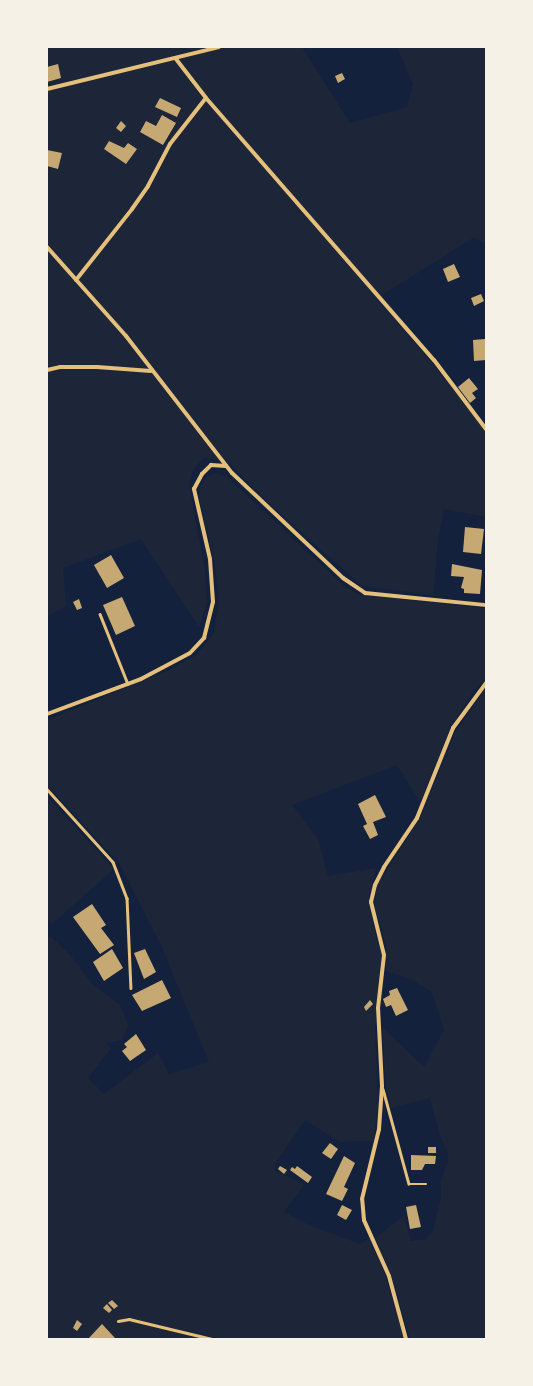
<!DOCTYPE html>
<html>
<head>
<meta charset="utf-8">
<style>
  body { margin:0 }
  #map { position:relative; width:533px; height:1386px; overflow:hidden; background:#14213d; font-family:"DM Sans",sans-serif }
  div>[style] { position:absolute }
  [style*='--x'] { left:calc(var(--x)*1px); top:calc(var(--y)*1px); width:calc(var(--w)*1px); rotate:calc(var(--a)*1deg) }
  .green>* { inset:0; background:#1d2539 }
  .building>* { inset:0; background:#c6a872 }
  .service>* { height:2.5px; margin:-1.25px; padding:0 1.25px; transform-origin:1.25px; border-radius:1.25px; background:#e5c07b }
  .minor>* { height:4px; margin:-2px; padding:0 2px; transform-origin:2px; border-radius:2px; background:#e5c07b }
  span { translate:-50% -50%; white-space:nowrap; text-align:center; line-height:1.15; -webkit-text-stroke:3.5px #f6f1e7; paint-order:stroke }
  .frame { position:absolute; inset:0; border:48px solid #f6f1e7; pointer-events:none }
</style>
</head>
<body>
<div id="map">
  <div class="green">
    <div style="clip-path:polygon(47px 47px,302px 47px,350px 123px,407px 107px,413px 84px,397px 47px,486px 47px,486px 243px,473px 238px,382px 295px,381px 293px,377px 299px,432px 363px,486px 432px,486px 517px,444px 509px,438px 540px,433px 595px,362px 586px,271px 505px,230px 464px,205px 457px,193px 469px,189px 485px,205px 572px,207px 602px,199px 627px,141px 539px,63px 568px,66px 606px,47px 617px)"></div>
    <div style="clip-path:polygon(215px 473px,226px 476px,345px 587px,360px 595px,486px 608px,486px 678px,475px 689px,451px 726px,420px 802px,397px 765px,292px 805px,318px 839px,328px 876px,376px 868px,369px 895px,372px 920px,382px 955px,375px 1028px,378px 1109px,373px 1141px,340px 1142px,305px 1120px,275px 1164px,274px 1170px,304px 1185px,284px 1212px,309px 1225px,360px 1244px,369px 1238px,386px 1277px,404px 1339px,47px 1339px,47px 938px,50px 936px,70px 955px,93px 985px,120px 1005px,128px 1025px,122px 1040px,106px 1043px,111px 1048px,88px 1078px,104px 1094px,158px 1053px,169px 1074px,209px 1062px,161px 945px,119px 863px,47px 785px,47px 720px,167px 671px,198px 654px,214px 633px,219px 601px,214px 559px,199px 498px,201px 485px,205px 478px)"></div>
    <div style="clip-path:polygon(486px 687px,486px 1339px,410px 1339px,393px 1280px,375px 1238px,404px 1216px,411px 1241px,426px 1239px,433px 1231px,441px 1198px,441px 1179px,448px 1163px,448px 1153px,440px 1136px,430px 1098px,391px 1108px,386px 1088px,382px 1027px,424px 1067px,444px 1030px,432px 992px,409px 978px,386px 971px,386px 945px,375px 908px,376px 888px,422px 814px,456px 731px)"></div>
    <div style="clip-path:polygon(47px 797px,114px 869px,52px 924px,47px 918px)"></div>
  </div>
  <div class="building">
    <div style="clip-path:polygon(58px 64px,61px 78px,47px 82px,47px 67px)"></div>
    <div style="clip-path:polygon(342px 73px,345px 79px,338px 83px,335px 76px)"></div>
    <div style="clip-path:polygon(160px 98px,181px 108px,177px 117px,155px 107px)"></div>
    <div style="clip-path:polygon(162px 115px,176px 123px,163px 145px,140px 132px,146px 121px,156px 126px)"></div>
    <div style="clip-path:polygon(121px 121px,126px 126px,121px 132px,116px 128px)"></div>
    <div style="clip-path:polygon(109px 141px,124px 148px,128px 143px,137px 149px,126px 164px,104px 149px)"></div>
    <div style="clip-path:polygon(47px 150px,62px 153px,58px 169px,47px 166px)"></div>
    <div style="clip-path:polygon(454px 264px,460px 277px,448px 282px,443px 269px)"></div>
    <div style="clip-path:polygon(481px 294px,484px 301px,474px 306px,471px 298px)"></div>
    <div style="clip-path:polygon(485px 339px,486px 360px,474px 361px,473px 340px)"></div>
    <div style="clip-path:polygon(469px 378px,478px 389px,472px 393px,476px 398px,470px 403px,458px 387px)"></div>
    <div style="clip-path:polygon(465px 527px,484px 529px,481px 554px,463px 552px)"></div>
    <div style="clip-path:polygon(111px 555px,124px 578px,107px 588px,94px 565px)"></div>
    <div style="clip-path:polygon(452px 564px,482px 570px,480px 594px,464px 593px,464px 589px,461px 588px,464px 577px,451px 576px)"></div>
    <div style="clip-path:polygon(122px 597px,135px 626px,116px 635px,103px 605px)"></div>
    <div style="clip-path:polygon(79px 599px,82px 608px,77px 610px,73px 602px)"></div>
    <div style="clip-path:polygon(375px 795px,386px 817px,373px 822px,378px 835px,370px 839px,363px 826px,367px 824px,358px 804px)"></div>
    <div style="clip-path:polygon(92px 904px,106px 925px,101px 928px,114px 945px,100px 954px,73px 917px)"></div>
    <div style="clip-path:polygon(112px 949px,123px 968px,104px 981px,93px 962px)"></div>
    <div style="clip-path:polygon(145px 949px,156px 972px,144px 979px,134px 953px)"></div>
    <div style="clip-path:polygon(162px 980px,171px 998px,142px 1011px,132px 995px)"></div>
    <div style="clip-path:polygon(397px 988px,408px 1010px,396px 1016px,391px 1005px,386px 1007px,383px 999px,390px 995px,389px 991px)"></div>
    <div style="clip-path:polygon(370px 1000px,373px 1004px,366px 1011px,364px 1007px)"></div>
    <div style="clip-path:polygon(136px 1034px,146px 1050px,130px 1061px,122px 1051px,127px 1047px,124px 1044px)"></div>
    <div style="clip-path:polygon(330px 1143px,338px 1149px,331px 1159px,322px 1153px)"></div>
    <div style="clip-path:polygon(428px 1147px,436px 1147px,436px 1153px,428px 1153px)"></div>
    <div style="clip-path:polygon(411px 1155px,436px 1156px,435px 1164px,425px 1164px,422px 1170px,411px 1170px)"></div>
    <div style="clip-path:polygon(344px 1156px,355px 1163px,344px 1187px,348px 1189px,342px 1201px,326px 1194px)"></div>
    <div style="clip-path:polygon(280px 1166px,287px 1170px,284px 1174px,278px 1169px)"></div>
    <div style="clip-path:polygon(297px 1166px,312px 1177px,308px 1183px,290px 1170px,292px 1167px,295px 1169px)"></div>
    <div style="clip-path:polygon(342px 1205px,352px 1210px,346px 1220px,337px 1215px)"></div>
    <div style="clip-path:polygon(416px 1205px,421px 1227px,410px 1229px,406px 1207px)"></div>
    <div style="clip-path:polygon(112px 1300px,118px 1306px,114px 1309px,108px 1303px)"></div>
    <div style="clip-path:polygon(107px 1304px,112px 1310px,109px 1313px,103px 1308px)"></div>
    <div style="clip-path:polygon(77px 1320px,82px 1324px,77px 1331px,73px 1328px)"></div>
    <div style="clip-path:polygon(102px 1324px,115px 1338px,88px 1339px)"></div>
  </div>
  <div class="service">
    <div style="--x:100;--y:614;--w:75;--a:68.2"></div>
    <div style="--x:47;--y:789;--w:98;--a:47.9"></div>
    <div style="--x:113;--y:862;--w:39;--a:69"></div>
    <div style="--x:127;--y:898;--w:90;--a:87.5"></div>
    <div style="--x:383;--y:1089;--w:98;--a:74.7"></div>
    <div style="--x:409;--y:1184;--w:17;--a:0"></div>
    <div style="--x:118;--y:1321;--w:11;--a:-10"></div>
    <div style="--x:129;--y:1319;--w:85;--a:13.5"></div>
  </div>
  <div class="minor">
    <div style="--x:176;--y:59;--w:49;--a:52.4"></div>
    <div style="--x:206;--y:98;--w:347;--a:49"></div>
    <div style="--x:434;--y:360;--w:86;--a:53"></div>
    <div style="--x:47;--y:89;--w:177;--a:-13.7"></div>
    <div style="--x:47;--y:247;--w:119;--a:48.4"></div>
    <div style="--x:126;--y:336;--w:173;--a:52.3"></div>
    <div style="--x:232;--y:473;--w:153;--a:43.4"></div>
    <div style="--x:343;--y:578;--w:27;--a:34"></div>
    <div style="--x:365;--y:593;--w:122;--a:5.7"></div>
    <div style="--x:76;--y:280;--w:90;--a:-51.7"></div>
    <div style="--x:132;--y:209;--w:28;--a:-55"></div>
    <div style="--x:148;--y:186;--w:47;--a:-62.4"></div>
    <div style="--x:170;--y:144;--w:58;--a:-52"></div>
    <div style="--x:47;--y:370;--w:13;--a:-13"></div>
    <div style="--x:60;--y:367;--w:37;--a:0"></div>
    <div style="--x:97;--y:367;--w:54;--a:4.2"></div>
    <div style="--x:47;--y:714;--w:100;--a:-20.4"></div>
    <div style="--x:141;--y:679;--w:55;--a:-28"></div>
    <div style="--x:190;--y:653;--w:21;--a:-47"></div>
    <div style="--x:204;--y:638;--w:37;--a:-76"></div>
    <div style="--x:213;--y:602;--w:43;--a:-94"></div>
    <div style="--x:210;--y:559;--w:72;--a:-102.9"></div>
    <div style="--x:194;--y:489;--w:17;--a:-62"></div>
    <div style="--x:202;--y:474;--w:13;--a:-45"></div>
    <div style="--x:211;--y:465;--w:15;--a:4"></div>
    <div style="--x:406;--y:1339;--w:65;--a:-105.1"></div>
    <div style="--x:389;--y:1276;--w:61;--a:-114.1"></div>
    <div style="--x:364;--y:1220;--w:21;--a:-95"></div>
    <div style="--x:362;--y:1199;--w:72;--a:-76.3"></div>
    <div style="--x:379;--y:1129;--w:43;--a:-86"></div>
    <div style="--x:382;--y:1086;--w:78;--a:-92.9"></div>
    <div style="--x:378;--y:1008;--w:53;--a:-83.5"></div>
    <div style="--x:384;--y:955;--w:55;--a:-103.8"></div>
    <div style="--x:371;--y:902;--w:17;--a:-77"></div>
    <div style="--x:375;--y:885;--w:20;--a:-63"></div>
    <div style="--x:384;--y:867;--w:59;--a:-56"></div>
    <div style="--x:417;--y:818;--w:97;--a:-68.2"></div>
    <div style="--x:453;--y:728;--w:56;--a:-53.7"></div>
  </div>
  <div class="frame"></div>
</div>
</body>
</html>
